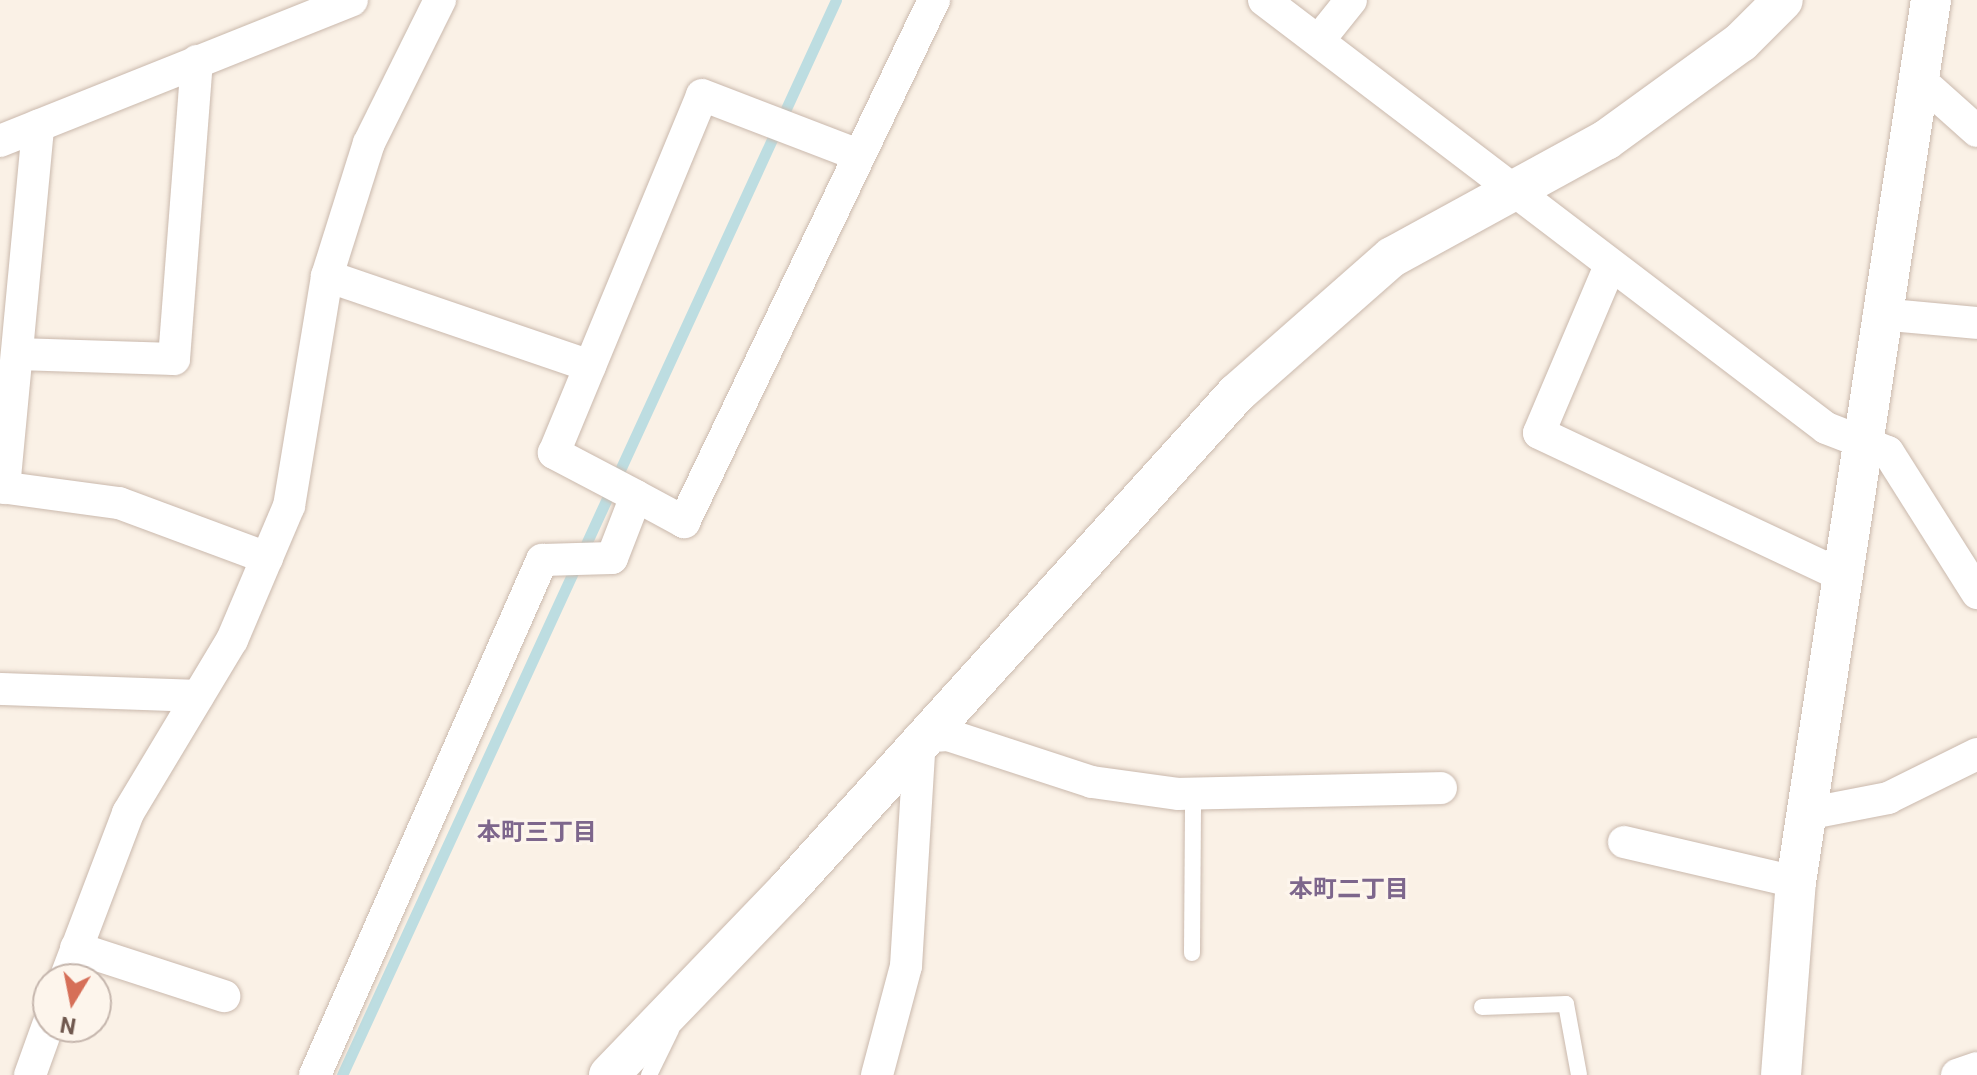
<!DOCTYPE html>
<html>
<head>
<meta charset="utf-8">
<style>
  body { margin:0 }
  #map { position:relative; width:1977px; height:1075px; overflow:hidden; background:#faf1e6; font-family:Roboto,"Noto Sans JP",sans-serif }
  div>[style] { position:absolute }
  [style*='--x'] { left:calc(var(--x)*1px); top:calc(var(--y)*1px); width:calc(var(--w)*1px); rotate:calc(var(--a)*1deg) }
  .stream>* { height:11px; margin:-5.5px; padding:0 5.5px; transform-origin:5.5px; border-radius:5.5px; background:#bddde1 }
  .roads { filter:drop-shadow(0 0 2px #cab9ad) drop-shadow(0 0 2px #cab9ad) }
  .service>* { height:16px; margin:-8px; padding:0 8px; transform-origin:8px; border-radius:8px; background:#fff }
  .minor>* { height:32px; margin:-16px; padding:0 16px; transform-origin:16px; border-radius:16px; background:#fff }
  .tertiary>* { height:40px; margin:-20px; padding:0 20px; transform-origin:20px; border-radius:20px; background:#fff }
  span { translate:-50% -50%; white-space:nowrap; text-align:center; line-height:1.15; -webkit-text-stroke:6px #fdf5ec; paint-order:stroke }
  .neighbourhood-label { font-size:24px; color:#7d668c; font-weight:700 }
  .north { position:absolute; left:32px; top:963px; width:80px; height:80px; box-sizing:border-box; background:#fdf5ec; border:2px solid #c5b6ad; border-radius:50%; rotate:190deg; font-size:22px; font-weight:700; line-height:32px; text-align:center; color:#70584e }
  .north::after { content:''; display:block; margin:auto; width:28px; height:36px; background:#d66f58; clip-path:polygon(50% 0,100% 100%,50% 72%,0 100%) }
</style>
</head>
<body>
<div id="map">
  <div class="stream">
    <div style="--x:342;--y:1075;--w:1183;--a:-65.32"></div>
  </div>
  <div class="roads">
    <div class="service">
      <div style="--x:1192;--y:953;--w:159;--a:-89.6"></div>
      <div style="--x:1482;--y:1007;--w:84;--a:-2"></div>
      <div style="--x:1566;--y:1004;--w:72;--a:79.6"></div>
      <div style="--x:649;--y:1075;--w:50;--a:-63.9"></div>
    </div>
    <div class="minor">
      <div style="--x:1264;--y:0;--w:706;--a:37.29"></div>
      <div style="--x:1826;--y:428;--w:66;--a:21.2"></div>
      <div style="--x:1888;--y:452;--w:167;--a:57.7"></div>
      <div style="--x:1319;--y:40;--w:51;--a:-51.3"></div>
      <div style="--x:1921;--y:81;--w:75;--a:41.8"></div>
      <div style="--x:0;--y:141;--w:379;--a:-21.8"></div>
      <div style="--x:1609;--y:268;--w:179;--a:113"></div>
      <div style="--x:1539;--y:433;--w:334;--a:25.2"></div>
      <div style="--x:327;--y:276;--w:278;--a:18.9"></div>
      <div style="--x:1879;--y:314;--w:98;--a:5.2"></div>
      <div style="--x:17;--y:354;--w:157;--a:1.8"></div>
      <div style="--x:174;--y:359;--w:299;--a:-85.6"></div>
      <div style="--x:0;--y:487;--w:120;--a:7.7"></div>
      <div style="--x:119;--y:503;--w:158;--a:20.4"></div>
      <div style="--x:4;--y:488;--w:364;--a:-84.6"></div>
      <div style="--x:636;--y:496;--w:93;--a:-152.3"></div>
      <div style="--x:554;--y:453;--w:387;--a:-67.5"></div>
      <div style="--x:702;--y:95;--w:165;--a:21"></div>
      <div style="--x:0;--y:689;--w:198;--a:2"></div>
      <div style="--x:1806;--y:814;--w:84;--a:-11"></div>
      <div style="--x:1888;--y:798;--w:99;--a:-26.3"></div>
      <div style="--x:1624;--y:842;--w:177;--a:13.1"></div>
      <div style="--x:76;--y:948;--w:156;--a:18"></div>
      <div style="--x:65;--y:979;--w:178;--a:-69.2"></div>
      <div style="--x:128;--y:813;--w:202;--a:-59"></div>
      <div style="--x:232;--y:640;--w:146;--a:-67"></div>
      <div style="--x:289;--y:506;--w:233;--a:-80.6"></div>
      <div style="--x:327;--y:276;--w:139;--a:-72.5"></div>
      <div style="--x:369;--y:143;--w:160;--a:-63.6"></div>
      <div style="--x:30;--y:1075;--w:53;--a:-70.2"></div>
      <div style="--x:315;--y:1075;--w:563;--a:-66.21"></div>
      <div style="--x:542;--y:560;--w:70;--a:-1.6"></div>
      <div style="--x:612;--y:558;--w:66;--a:-68.8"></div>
      <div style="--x:636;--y:496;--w:55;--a:28.4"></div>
      <div style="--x:684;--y:522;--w:579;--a:-64.41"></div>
      <div style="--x:877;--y:1075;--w:113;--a:-75.1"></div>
      <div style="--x:906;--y:966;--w:229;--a:-86.5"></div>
      <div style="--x:920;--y:737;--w:28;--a:-4"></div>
      <div style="--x:948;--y:735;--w:151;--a:18.1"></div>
      <div style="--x:1092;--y:782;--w:88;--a:7.9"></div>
      <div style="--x:1179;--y:794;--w:262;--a:-1.3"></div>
      <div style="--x:1957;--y:1075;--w:21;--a:-19"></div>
    </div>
    <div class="tertiary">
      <div style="--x:609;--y:1075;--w:258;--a:-46.1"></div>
      <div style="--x:788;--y:889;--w:669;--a:-47.85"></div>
      <div style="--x:1237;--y:393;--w:206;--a:-41.3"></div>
      <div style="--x:1392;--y:257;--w:244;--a:-28.7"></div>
      <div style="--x:1606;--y:140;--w:167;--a:-36"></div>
      <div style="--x:1741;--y:42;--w:59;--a:-45"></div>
      <div style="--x:1781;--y:1075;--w:194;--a:-85.6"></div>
      <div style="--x:1796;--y:882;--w:892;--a:-81.3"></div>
    </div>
  </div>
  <div class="neighbourhood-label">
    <span style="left:537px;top:833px">本町三丁目</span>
    <span style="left:1349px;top:890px">本町二丁目</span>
  </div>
  <div class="north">N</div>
</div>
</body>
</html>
